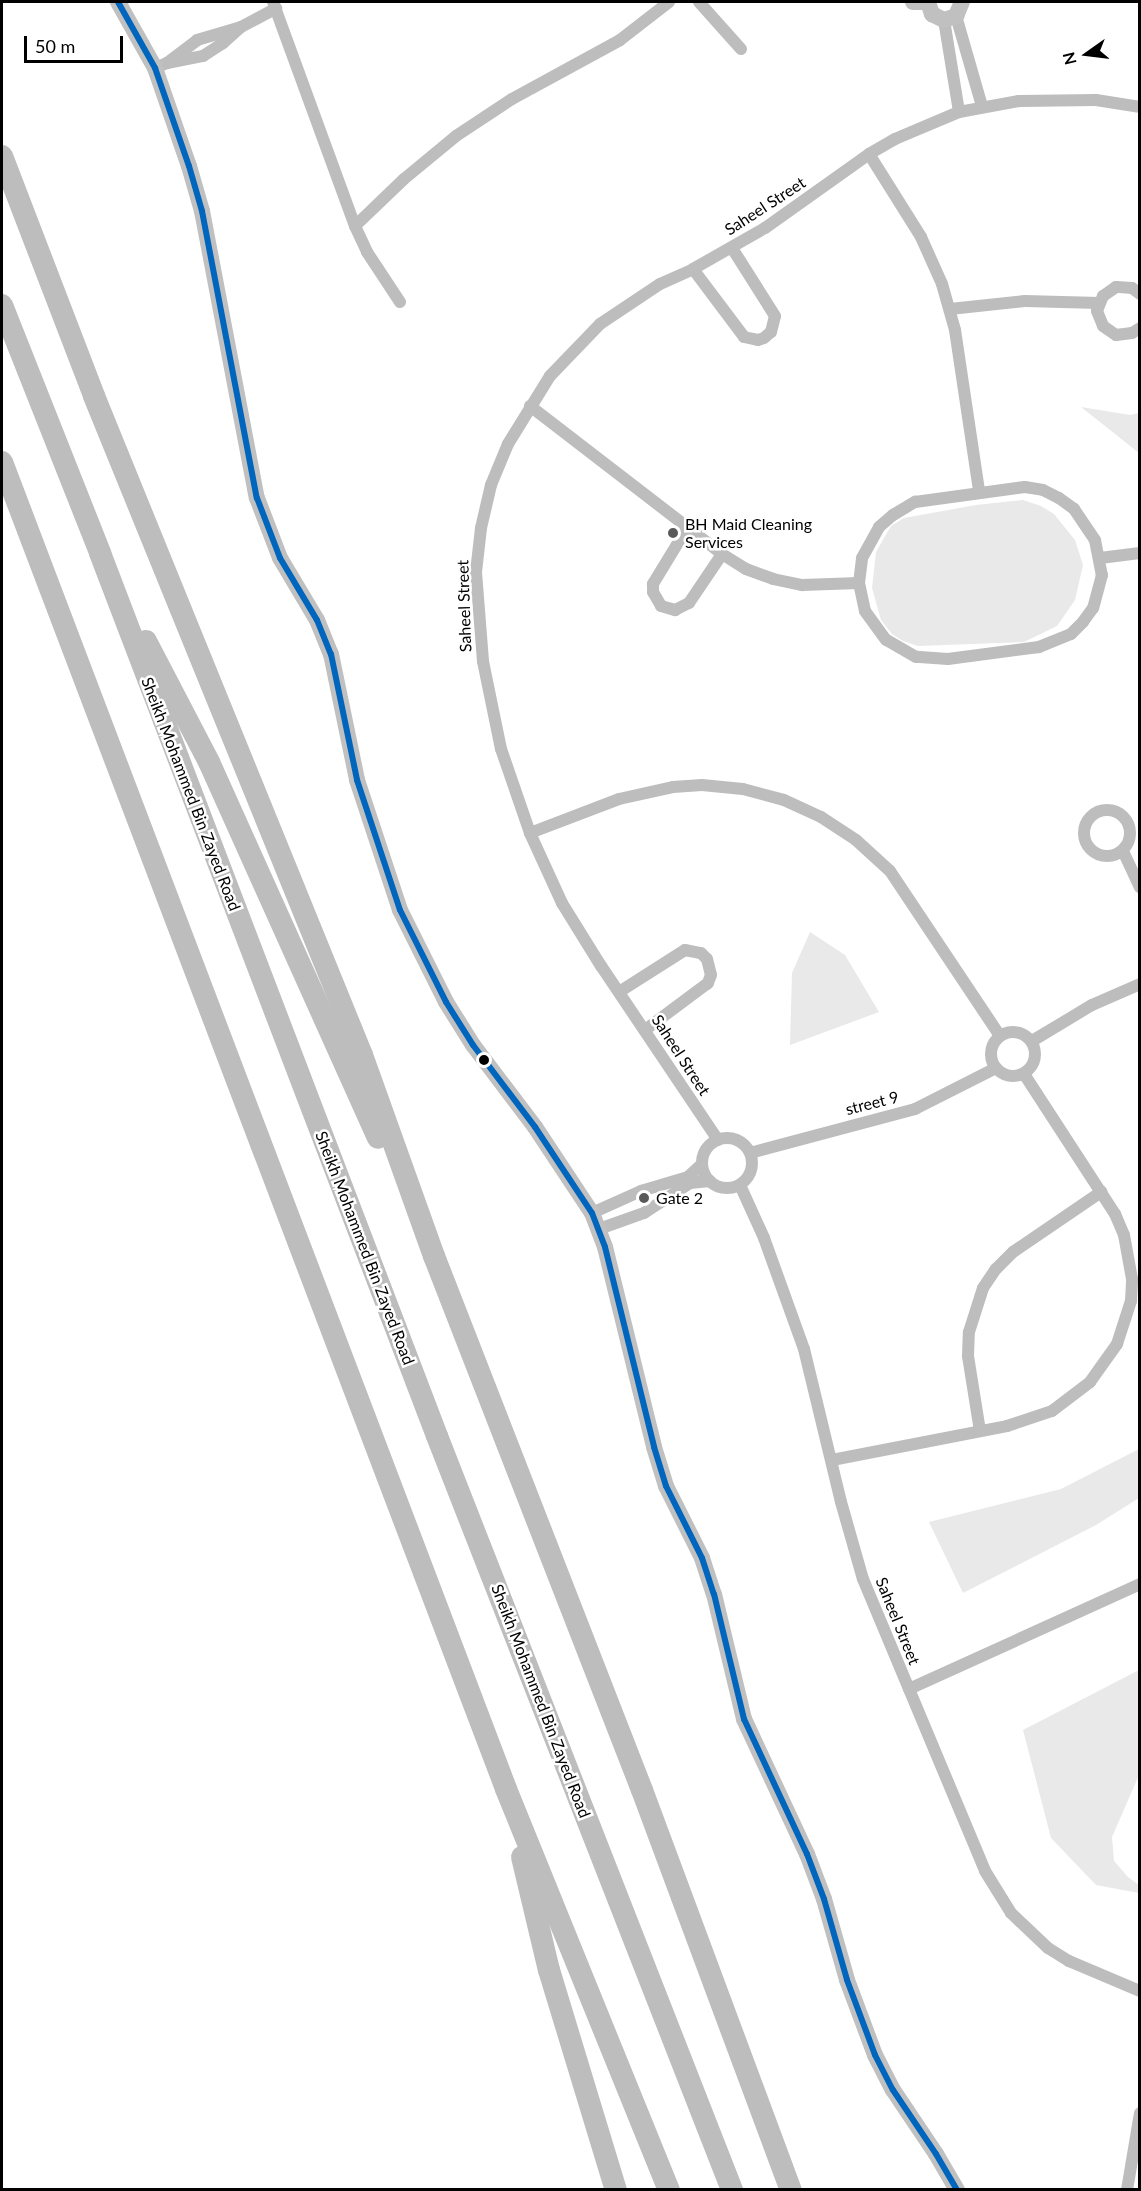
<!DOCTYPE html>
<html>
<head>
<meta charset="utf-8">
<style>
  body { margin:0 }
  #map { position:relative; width:1141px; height:2191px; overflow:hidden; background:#fff; font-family:Lato,sans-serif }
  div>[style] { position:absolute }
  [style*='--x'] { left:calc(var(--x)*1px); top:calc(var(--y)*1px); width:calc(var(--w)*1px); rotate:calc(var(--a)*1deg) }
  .green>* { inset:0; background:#e9e9e9 }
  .street>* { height:12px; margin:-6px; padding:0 6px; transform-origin:6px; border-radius:6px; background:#bdbdbd }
  .street>.ring { margin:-6px; padding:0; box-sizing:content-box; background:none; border:12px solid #bdbdbd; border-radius:50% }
  .secondary>* { height:16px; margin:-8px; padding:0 8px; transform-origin:8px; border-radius:8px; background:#c0c0c0 }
  .highway>* { height:22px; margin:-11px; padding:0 11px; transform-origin:11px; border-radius:11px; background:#bdbdbd }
  .bus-1>* { height:6px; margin:-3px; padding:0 3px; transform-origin:3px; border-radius:3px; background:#0065bd }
  .dots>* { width:16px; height:16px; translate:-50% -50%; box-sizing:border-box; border:3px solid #fff; border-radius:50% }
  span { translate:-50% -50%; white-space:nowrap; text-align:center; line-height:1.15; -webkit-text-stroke:5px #fff; paint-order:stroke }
  .street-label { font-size:16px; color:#000 }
  .poi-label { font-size:16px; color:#000 }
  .left { translate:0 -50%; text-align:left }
  .frame { position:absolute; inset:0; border:3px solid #000; pointer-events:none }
  .north { position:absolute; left:1057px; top:24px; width:60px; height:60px; -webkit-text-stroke:4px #fff; paint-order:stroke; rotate:256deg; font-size:16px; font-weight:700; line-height:24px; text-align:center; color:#000 }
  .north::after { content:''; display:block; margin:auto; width:21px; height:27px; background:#000; clip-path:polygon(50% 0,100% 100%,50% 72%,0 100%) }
  .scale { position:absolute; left:24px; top:36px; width:99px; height:27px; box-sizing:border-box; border:3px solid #000; border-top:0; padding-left:8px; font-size:18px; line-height:21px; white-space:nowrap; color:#000; -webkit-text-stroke:4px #fff; paint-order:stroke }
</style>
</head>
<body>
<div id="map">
  <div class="green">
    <div style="clip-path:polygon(1081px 407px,1130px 415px,1139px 413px,1139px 453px)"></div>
    <div style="clip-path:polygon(1023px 500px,1041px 506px,1054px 514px,1075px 540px,1083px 565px,1075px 600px,1057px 626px,1024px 642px,918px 646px,903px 641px,892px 634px,881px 620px,872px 588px,876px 552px,891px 526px,904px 518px,976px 505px)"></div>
    <div style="clip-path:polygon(810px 932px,845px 955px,879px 1012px,790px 1045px,792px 973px)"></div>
    <div style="clip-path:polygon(1139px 1449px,1139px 1498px,1096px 1525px,963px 1593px,929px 1522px,1061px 1489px)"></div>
    <div style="clip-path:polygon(1139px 1670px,1139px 1775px,1112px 1837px,1114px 1861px,1128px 1877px,1139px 1885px,1139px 1893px,1096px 1885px,1051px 1838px,1023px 1730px)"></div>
  </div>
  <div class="street">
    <div style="--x:273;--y:2;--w:239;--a:69.9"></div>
    <div style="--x:355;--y:226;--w:29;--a:65"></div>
    <div style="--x:367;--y:252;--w:60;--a:56.6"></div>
    <div style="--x:699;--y:2;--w:63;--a:48.2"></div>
    <div style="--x:956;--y:16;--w:94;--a:73.9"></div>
    <div style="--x:944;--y:20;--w:93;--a:80.7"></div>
    <div style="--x:167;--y:63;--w:38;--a:-37"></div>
    <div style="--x:197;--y:40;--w:46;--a:-16.5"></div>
    <div style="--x:155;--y:68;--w:13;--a:-23"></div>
    <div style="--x:167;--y:63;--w:37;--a:-11"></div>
    <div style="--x:203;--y:56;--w:24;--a:-33"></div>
    <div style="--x:223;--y:43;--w:24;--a:-42"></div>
    <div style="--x:241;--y:27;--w:40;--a:-28"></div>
    <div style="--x:869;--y:154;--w:98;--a:57.9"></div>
    <div style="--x:921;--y:237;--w:51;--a:65.9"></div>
    <div style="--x:942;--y:284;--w:48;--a:74.2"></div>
    <div style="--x:955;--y:330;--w:163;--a:81.5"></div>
    <div style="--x:355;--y:226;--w:68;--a:-43.8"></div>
    <div style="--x:404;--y:179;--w:67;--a:-39.6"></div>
    <div style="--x:456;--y:136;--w:67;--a:-33.5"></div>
    <div style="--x:512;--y:99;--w:123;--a:-28.6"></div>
    <div style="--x:620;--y:40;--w:62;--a:-37.8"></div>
    <div style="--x:693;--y:269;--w:85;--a:53.1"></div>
    <div style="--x:744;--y:337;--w:14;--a:12"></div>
    <div style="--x:758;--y:340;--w:6;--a:-18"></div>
    <div style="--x:764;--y:338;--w:9;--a:-41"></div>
    <div style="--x:771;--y:332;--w:16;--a:-76"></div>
    <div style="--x:775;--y:316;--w:80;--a:-122.3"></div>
    <div style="--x:1140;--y:294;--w:10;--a:-143"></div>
    <div style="--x:1132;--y:288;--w:16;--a:-176"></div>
    <div style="--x:1116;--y:287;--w:16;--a:145"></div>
    <div style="--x:1103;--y:296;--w:16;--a:112"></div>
    <div style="--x:1097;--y:311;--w:16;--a:68"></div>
    <div style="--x:1103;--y:326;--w:16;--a:35"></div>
    <div style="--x:1116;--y:335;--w:16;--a:-7"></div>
    <div style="--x:1132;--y:333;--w:9;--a:-32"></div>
    <div style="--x:950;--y:309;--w:75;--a:-6.1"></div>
    <div style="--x:1025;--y:301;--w:74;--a:1.5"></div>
    <div style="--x:530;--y:406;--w:242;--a:37.6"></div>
    <div style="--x:722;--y:554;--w:28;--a:32"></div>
    <div style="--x:746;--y:569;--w:29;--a:20"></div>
    <div style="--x:773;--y:579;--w:30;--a:12"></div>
    <div style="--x:802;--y:585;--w:57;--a:-2"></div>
    <div style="--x:1025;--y:487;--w:18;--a:9"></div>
    <div style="--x:1043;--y:490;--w:18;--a:27"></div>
    <div style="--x:1059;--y:498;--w:19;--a:36"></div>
    <div style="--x:1074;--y:509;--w:37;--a:56"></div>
    <div style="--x:1095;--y:540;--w:36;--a:79"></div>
    <div style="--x:1102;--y:575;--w:34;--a:105"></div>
    <div style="--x:1093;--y:608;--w:17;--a:126"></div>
    <div style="--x:1083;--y:622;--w:17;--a:135"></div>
    <div style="--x:1071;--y:634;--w:35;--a:158"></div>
    <div style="--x:1039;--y:647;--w:92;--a:172.5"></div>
    <div style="--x:948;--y:659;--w:32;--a:-176"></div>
    <div style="--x:916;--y:657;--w:34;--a:-150"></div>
    <div style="--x:886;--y:640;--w:36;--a:-126"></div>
    <div style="--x:865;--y:611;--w:29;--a:-102"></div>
    <div style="--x:859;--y:583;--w:25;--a:-83"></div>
    <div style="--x:862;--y:558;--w:35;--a:-61"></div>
    <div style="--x:879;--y:527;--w:18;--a:-41"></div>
    <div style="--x:893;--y:515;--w:26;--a:-31"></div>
    <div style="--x:915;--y:502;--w:111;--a:-7.8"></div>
    <div style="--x:687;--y:528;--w:66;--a:121.3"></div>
    <div style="--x:653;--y:584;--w:8;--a:90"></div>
    <div style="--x:653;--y:592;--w:16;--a:60"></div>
    <div style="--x:661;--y:606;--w:15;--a:16"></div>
    <div style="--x:675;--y:610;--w:16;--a:-27"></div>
    <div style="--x:689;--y:603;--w:59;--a:-56"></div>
    <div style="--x:1100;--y:558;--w:40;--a:-7.1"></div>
    <div class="ring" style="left:1084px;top:810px;width:34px;height:34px"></div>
    <div style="--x:530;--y:833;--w:95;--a:-20.9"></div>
    <div style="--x:619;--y:799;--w:55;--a:-12.5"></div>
    <div style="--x:673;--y:787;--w:29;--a:-4"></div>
    <div style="--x:702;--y:785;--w:41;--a:5.6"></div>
    <div style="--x:743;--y:789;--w:42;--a:15"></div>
    <div style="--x:784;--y:800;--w:41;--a:24.7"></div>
    <div style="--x:821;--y:817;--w:42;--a:33.3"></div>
    <div style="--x:856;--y:840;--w:46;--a:42.4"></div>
    <div style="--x:890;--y:871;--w:198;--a:56.3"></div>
    <div style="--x:1123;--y:851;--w:40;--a:65"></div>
    <div style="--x:619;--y:992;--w:78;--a:-32.5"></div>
    <div style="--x:685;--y:950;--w:16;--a:11"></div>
    <div style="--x:701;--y:953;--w:8;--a:45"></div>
    <div style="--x:707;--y:959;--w:16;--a:76"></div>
    <div style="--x:711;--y:975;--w:9;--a:111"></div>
    <div style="--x:708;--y:983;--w:79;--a:143.3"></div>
    <div class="ring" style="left:991px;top:1032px;width:32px;height:32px"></div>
    <div style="--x:1032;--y:1041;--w:70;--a:-31"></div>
    <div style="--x:1092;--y:1005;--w:52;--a:-23.6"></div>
    <div class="ring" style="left:702px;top:1138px;width:38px;height:38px"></div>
    <div style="--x:718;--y:1140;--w:210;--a:-123.9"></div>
    <div style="--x:601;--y:966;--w:74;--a:-121.8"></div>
    <div style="--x:562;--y:903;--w:77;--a:-114.6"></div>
    <div style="--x:530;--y:833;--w:89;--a:-109"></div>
    <div style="--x:501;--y:749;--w:90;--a:-101.6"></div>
    <div style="--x:483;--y:661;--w:89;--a:-94.5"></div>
    <div style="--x:476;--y:572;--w:44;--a:-83.5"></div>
    <div style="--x:481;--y:528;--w:44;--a:-76.9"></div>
    <div style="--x:491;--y:485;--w:44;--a:-67.5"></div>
    <div style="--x:508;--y:444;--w:80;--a:-58.3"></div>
    <div style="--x:550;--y:376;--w:72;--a:-46.1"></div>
    <div style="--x:600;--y:324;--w:72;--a:-33.7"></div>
    <div style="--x:660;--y:284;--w:36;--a:-24"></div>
    <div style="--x:693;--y:269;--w:83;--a:-29.7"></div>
    <div style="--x:765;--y:228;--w:128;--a:-35.4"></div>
    <div style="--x:869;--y:154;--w:30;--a:-30"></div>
    <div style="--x:895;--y:139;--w:69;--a:-22.9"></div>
    <div style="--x:959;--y:112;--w:61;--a:-10.4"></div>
    <div style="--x:1019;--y:101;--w:77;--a:-0.7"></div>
    <div style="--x:1096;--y:100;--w:45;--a:9"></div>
    <div style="--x:750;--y:1153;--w:171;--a:-14.9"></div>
    <div style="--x:915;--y:1109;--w:91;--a:-26.8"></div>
    <div style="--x:740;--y:1185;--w:58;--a:65.6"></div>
    <div style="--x:764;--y:1238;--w:118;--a:70.2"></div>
    <div style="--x:804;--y:1349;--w:157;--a:76.4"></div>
    <div style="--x:841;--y:1502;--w:80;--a:74.1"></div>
    <div style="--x:863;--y:1579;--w:316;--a:67.3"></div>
    <div style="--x:985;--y:1871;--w:49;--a:58.2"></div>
    <div style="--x:1011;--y:1913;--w:51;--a:43.4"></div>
    <div style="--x:1048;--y:1948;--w:25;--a:32"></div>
    <div style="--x:1069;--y:1961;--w:77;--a:22.9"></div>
    <div style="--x:592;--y:1213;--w:54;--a:-24.2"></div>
    <div style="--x:641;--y:1191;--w:49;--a:-16.6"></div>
    <div style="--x:688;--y:1177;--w:19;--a:-43"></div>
    <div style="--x:599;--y:1229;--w:48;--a:-19.6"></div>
    <div style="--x:644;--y:1213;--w:55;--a:-33.1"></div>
    <div style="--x:690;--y:1183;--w:20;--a:-6"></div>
    <div style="--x:980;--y:1431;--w:76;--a:-99.1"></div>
    <div style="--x:968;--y:1356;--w:24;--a:-88"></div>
    <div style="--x:969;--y:1332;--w:46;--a:-72.3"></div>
    <div style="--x:983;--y:1288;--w:23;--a:-56"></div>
    <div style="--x:996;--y:1269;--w:24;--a:-45"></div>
    <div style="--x:1013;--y:1252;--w:107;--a:-34.3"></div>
    <div style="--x:832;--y:1460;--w:178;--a:-11"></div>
    <div style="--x:1007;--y:1426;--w:47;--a:-18.4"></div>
    <div style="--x:1052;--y:1411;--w:48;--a:-37.3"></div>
    <div style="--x:1090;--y:1382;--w:47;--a:-54.6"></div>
    <div style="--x:1117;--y:1344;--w:45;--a:-72"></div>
    <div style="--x:1131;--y:1301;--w:22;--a:-87"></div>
    <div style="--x:1132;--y:1279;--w:45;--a:-100.3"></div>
    <div style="--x:1124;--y:1235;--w:23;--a:-113"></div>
    <div style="--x:1115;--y:1214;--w:167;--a:-123"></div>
    <div style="--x:909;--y:1689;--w:254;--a:-24.4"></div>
    <div style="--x:1127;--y:2190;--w:78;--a:-80.4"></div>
  </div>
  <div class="secondary">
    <div style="--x:118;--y:2;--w:76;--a:60.7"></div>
    <div style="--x:155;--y:68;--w:104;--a:70.9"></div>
    <div style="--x:189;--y:166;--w:47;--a:73.9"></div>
    <div style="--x:202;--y:211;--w:292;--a:79.2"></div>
    <div style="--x:257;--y:498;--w:64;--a:69"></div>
    <div style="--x:280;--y:558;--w:72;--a:59.2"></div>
    <div style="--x:317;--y:620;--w:37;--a:68"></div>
    <div style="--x:331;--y:654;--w:129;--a:78.3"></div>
    <div style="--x:357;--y:780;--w:137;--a:71.7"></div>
    <div style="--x:400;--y:910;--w:103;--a:63.4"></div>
    <div style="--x:446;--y:1002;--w:51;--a:57.9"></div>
    <div style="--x:473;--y:1045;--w:103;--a:52.9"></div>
    <div style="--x:535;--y:1127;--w:103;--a:56.5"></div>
    <div style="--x:592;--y:1213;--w:36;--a:69"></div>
    <div style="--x:605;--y:1247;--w:206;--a:76.2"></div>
    <div style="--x:654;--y:1447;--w:41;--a:72.9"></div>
    <div style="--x:666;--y:1486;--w:80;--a:63.4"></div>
    <div style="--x:702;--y:1558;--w:38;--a:72"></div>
    <div style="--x:714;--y:1594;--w:129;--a:76.5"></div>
    <div style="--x:744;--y:1719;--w:149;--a:65"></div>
    <div style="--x:807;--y:1854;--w:48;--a:69.3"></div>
    <div style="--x:824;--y:1899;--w:84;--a:74.1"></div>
    <div style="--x:847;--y:1980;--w:80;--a:69.5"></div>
    <div style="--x:875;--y:2055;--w:39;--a:63"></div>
    <div style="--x:893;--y:2090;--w:77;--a:56.1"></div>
    <div style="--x:936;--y:2154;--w:42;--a:59.7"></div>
    <div style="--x:913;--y:2;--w:15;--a:0"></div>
    <div style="--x:928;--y:2;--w:13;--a:72"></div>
    <div style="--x:932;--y:14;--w:13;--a:27"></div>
    <div style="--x:944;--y:20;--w:13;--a:-18"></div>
    <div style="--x:956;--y:16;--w:15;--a:-67"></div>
  </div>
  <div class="highway">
    <div style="--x:2;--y:156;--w:257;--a:69"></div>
    <div style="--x:94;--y:396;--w:711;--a:67.87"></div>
    <div style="--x:362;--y:1055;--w:214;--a:70.3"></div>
    <div style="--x:434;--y:1256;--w:573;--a:68.72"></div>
    <div style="--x:642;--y:1790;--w:427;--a:69.6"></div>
    <div style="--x:2;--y:305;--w:267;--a:68.4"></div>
    <div style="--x:100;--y:553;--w:945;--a:69.11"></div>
    <div style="--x:437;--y:1436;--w:810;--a:68.63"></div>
    <div style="--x:2;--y:462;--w:1419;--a:69.2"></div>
    <div style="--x:506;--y:1789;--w:433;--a:67.9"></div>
    <div style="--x:146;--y:641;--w:136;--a:62.5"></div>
    <div style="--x:209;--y:762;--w:412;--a:65.8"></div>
    <div style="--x:522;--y:1857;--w:116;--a:76.6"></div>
    <div style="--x:549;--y:1970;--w:230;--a:73.1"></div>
  </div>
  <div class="bus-1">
    <div style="--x:118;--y:2;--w:76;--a:60.7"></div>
    <div style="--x:155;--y:68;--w:104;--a:70.9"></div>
    <div style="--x:189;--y:166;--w:47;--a:73.9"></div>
    <div style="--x:202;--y:211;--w:292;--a:79.2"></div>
    <div style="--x:257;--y:498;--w:64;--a:69"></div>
    <div style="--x:280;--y:558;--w:72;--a:59.2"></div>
    <div style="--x:317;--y:620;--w:37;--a:68"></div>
    <div style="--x:331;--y:654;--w:129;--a:78.3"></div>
    <div style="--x:357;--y:780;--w:137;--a:71.7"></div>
    <div style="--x:400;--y:910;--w:103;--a:63.4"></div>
    <div style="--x:446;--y:1002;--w:51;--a:57.9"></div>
    <div style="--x:473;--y:1045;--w:103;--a:52.9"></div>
    <div style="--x:535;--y:1127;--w:103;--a:56.5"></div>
    <div style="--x:592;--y:1213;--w:36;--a:69"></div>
    <div style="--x:605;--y:1247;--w:206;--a:76.2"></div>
    <div style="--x:654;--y:1447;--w:41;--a:72.9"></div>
    <div style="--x:666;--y:1486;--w:80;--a:63.4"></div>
    <div style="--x:702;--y:1558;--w:38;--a:72"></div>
    <div style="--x:714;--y:1594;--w:129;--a:76.5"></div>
    <div style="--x:744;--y:1719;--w:149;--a:65"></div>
    <div style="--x:807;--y:1854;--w:48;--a:69.3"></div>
    <div style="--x:824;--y:1899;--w:84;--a:74.1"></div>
    <div style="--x:847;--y:1980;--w:80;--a:69.5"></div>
    <div style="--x:875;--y:2055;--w:39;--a:63"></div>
    <div style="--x:893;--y:2090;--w:77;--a:56.1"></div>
    <div style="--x:936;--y:2154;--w:42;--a:59.7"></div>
  </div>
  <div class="dots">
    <div style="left:673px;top:533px;background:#595959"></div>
    <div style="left:484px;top:1060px;background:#000"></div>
    <div style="left:644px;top:1198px;background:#595959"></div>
  </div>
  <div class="street-label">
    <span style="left:765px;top:206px;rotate:-33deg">Saheel Street</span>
    <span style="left:464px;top:606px;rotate:-92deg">Saheel Street</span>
    <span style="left:191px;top:794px;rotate:69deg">Sheikh Mohammed Bin Zayed Road</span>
    <span style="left:681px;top:1055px;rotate:57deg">Saheel Street</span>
    <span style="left:872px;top:1103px;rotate:-14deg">street 9</span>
    <span style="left:365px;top:1248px;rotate:69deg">Sheikh Mohammed Bin Zayed Road</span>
    <span style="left:898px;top:1621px;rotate:68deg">Saheel Street</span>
    <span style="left:541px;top:1701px;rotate:69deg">Sheikh Mohammed Bin Zayed Road</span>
  </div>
  <div class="poi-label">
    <span class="left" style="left:685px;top:533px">BH Maid Cleaning<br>Services</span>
    <span class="left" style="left:656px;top:1198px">Gate 2</span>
  </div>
  <div class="frame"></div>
  <div class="north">N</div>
  <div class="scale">50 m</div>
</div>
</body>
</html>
